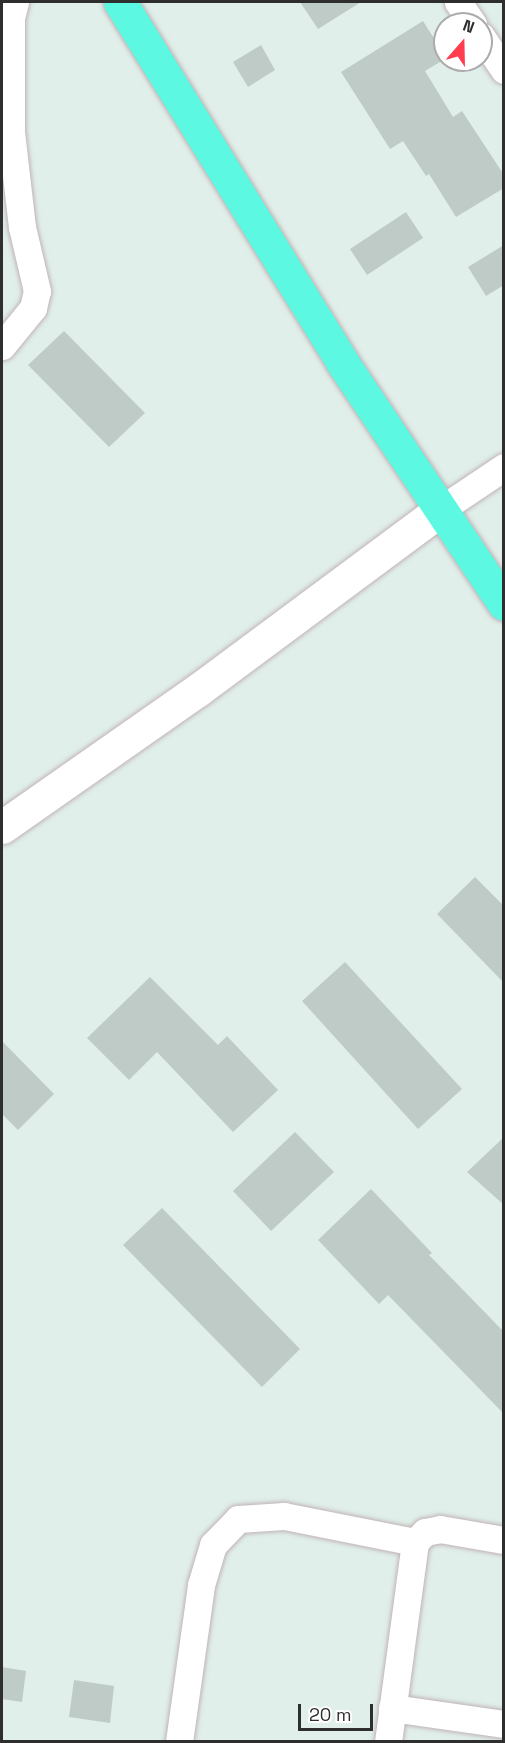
<!DOCTYPE html>
<html>
<head>
<meta charset="utf-8">
<style>
  body { margin:0 }
  #map { position:relative; width:505px; height:1743px; overflow:hidden; background:#e0efea; font-family:"Space Grotesk",sans-serif }
  div>[style] { position:absolute }
  [style*='--x'] { left:calc(var(--x)*1px); top:calc(var(--y)*1px); width:calc(var(--w)*1px); rotate:calc(var(--a)*1deg) }
  .building>* { inset:0; background:#bfcbc7 }
  .roads { filter:drop-shadow(0 0 2px #c1b4b5) drop-shadow(0 0 2px #c1b4b5) }
  .street>* { height:27px; margin:-13.5px; padding:0 13.5px; transform-origin:13.5px; border-radius:13.5px; background:#fff }
  .secondary>* { height:33px; margin:-16.5px; padding:0 16.5px; transform-origin:16.5px; border-radius:16.5px; background:#fff }
  .primary>* { height:33px; margin:-16.5px; padding:0 16.5px; transform-origin:16.5px; border-radius:16.5px; background:#5df8e2 }
  span { translate:-50% -50%; white-space:nowrap; text-align:center; line-height:1.15; -webkit-text-stroke:4.5px #fff; paint-order:stroke }
  .frame { position:absolute; inset:0; border:3px solid #2e2e2e; pointer-events:none }
  .north { position:absolute; left:433px; top:12px; width:60px; height:60px; box-sizing:border-box; background:#fff; border:2px solid #ababab; border-radius:50%; rotate:20deg; font-size:16px; font-weight:700; line-height:24px; text-align:center; color:#2e2e2e }
  .north::after { content:''; display:block; margin:auto; width:21px; height:27px; background:#ff3d4f; clip-path:polygon(50% 0,100% 100%,50% 72%,0 100%) }
  .scale { position:absolute; left:298px; top:1704px; width:75px; height:27px; box-sizing:border-box; border:3px solid #2e2e2e; border-top:0; padding-left:8px; font-size:18px; line-height:21px; white-space:nowrap; color:#2e2e2e; -webkit-text-stroke:4px #fff; paint-order:stroke }
</style>
</head>
<body>
<div id="map">
  <div class="building">
    <div style="clip-path:polygon(300px 2px,361px 2px,318px 29px)"></div>
    <div style="clip-path:polygon(423px 21px,445px 56px,445px 59px,425px 71px,453px 117px,462px 111px,504px 175px,504px 188px,456px 217px,429px 174px,426px 176px,403px 141px,390px 149px,341px 72px)"></div>
    <div style="clip-path:polygon(261px 45px,275px 70px,248px 87px,233px 62px)"></div>
    <div style="clip-path:polygon(406px 212px,423px 238px,367px 275px,350px 249px)"></div>
    <div style="clip-path:polygon(504px 245px,504px 285px,486px 296px,468px 267px)"></div>
    <div style="clip-path:polygon(64px 331px,145px 413px,109px 447px,28px 365px)"></div>
    <div style="clip-path:polygon(475px 877px,504px 906px,504px 983px,437px 914px)"></div>
    <div style="clip-path:polygon(345px 962px,462px 1089px,418px 1129px,302px 1001px)"></div>
    <div style="clip-path:polygon(150px 977px,218px 1045px,227px 1036px,278px 1090px,233px 1132px,157px 1052px,129px 1080px,87px 1038px)"></div>
    <div style="clip-path:polygon(2px 1041px,54px 1094px,18px 1130px,2px 1114px)"></div>
    <div style="clip-path:polygon(295px 1132px,334px 1172px,271px 1231px,233px 1191px)"></div>
    <div style="clip-path:polygon(504px 1137px,504px 1205px,467px 1172px)"></div>
    <div style="clip-path:polygon(371px 1189px,432px 1253px,429px 1255px,504px 1332px,504px 1414px,388px 1295px,379px 1304px,318px 1240px)"></div>
    <div style="clip-path:polygon(162px 1208px,300px 1349px,262px 1387px,123px 1245px)"></div>
    <div style="clip-path:polygon(2px 1667px,26px 1671px,22px 1702px,2px 1699px)"></div>
    <div style="clip-path:polygon(74px 1680px,114px 1686px,110px 1723px,69px 1717px)"></div>
  </div>
  <div class="roads">
    <div class="street">
      <div style="--x:458;--y:2;--w:27;--a:56"></div>
      <div style="--x:481;--y:36;--w:41;--a:55.9"></div>
      <div style="--x:2;--y:346;--w:49;--a:-50.8"></div>
      <div style="--x:33;--y:308;--w:17;--a:-77"></div>
      <div style="--x:37;--y:291;--w:66;--a:-103.2"></div>
      <div style="--x:22;--y:227;--w:96;--a:-96.6"></div>
      <div style="--x:11;--y:132;--w:114;--a:-90"></div>
      <div style="--x:11;--y:18;--w:16;--a:-76"></div>
      <div style="--x:440;--y:510;--w:77;--a:-33.9"></div>
      <div style="--x:392;--y:1708;--w:113;--a:8.1"></div>
      <div style="--x:179;--y:1742;--w:159;--a:-82"></div>
      <div style="--x:201;--y:1585;--w:42;--a:-73.3"></div>
      <div style="--x:213;--y:1545;--w:36;--a:-46"></div>
      <div style="--x:238;--y:1519;--w:46;--a:-3.7"></div>
      <div style="--x:284;--y:1516;--w:134;--a:11.2"></div>
      <div style="--x:388;--y:1742;--w:202;--a:-82.3"></div>
      <div style="--x:415;--y:1542;--w:14;--a:-45"></div>
      <div style="--x:425;--y:1532;--w:15;--a:-11"></div>
      <div style="--x:440;--y:1529;--w:65;--a:9.8"></div>
    </div>
    <div class="secondary">
      <div style="--x:2;--y:827;--w:239;--a:-35"></div>
      <div style="--x:198;--y:690;--w:302;--a:-36.6"></div>
    </div>
    <div class="primary">
      <div style="--x:120;--y:2;--w:423;--a:58.3"></div>
      <div style="--x:342;--y:362;--w:291;--a:56.2"></div>
    </div>
  </div>
  <div class="frame"></div>
  <div class="north">N</div>
  <div class="scale">20 m</div>
</div>
</body>
</html>
